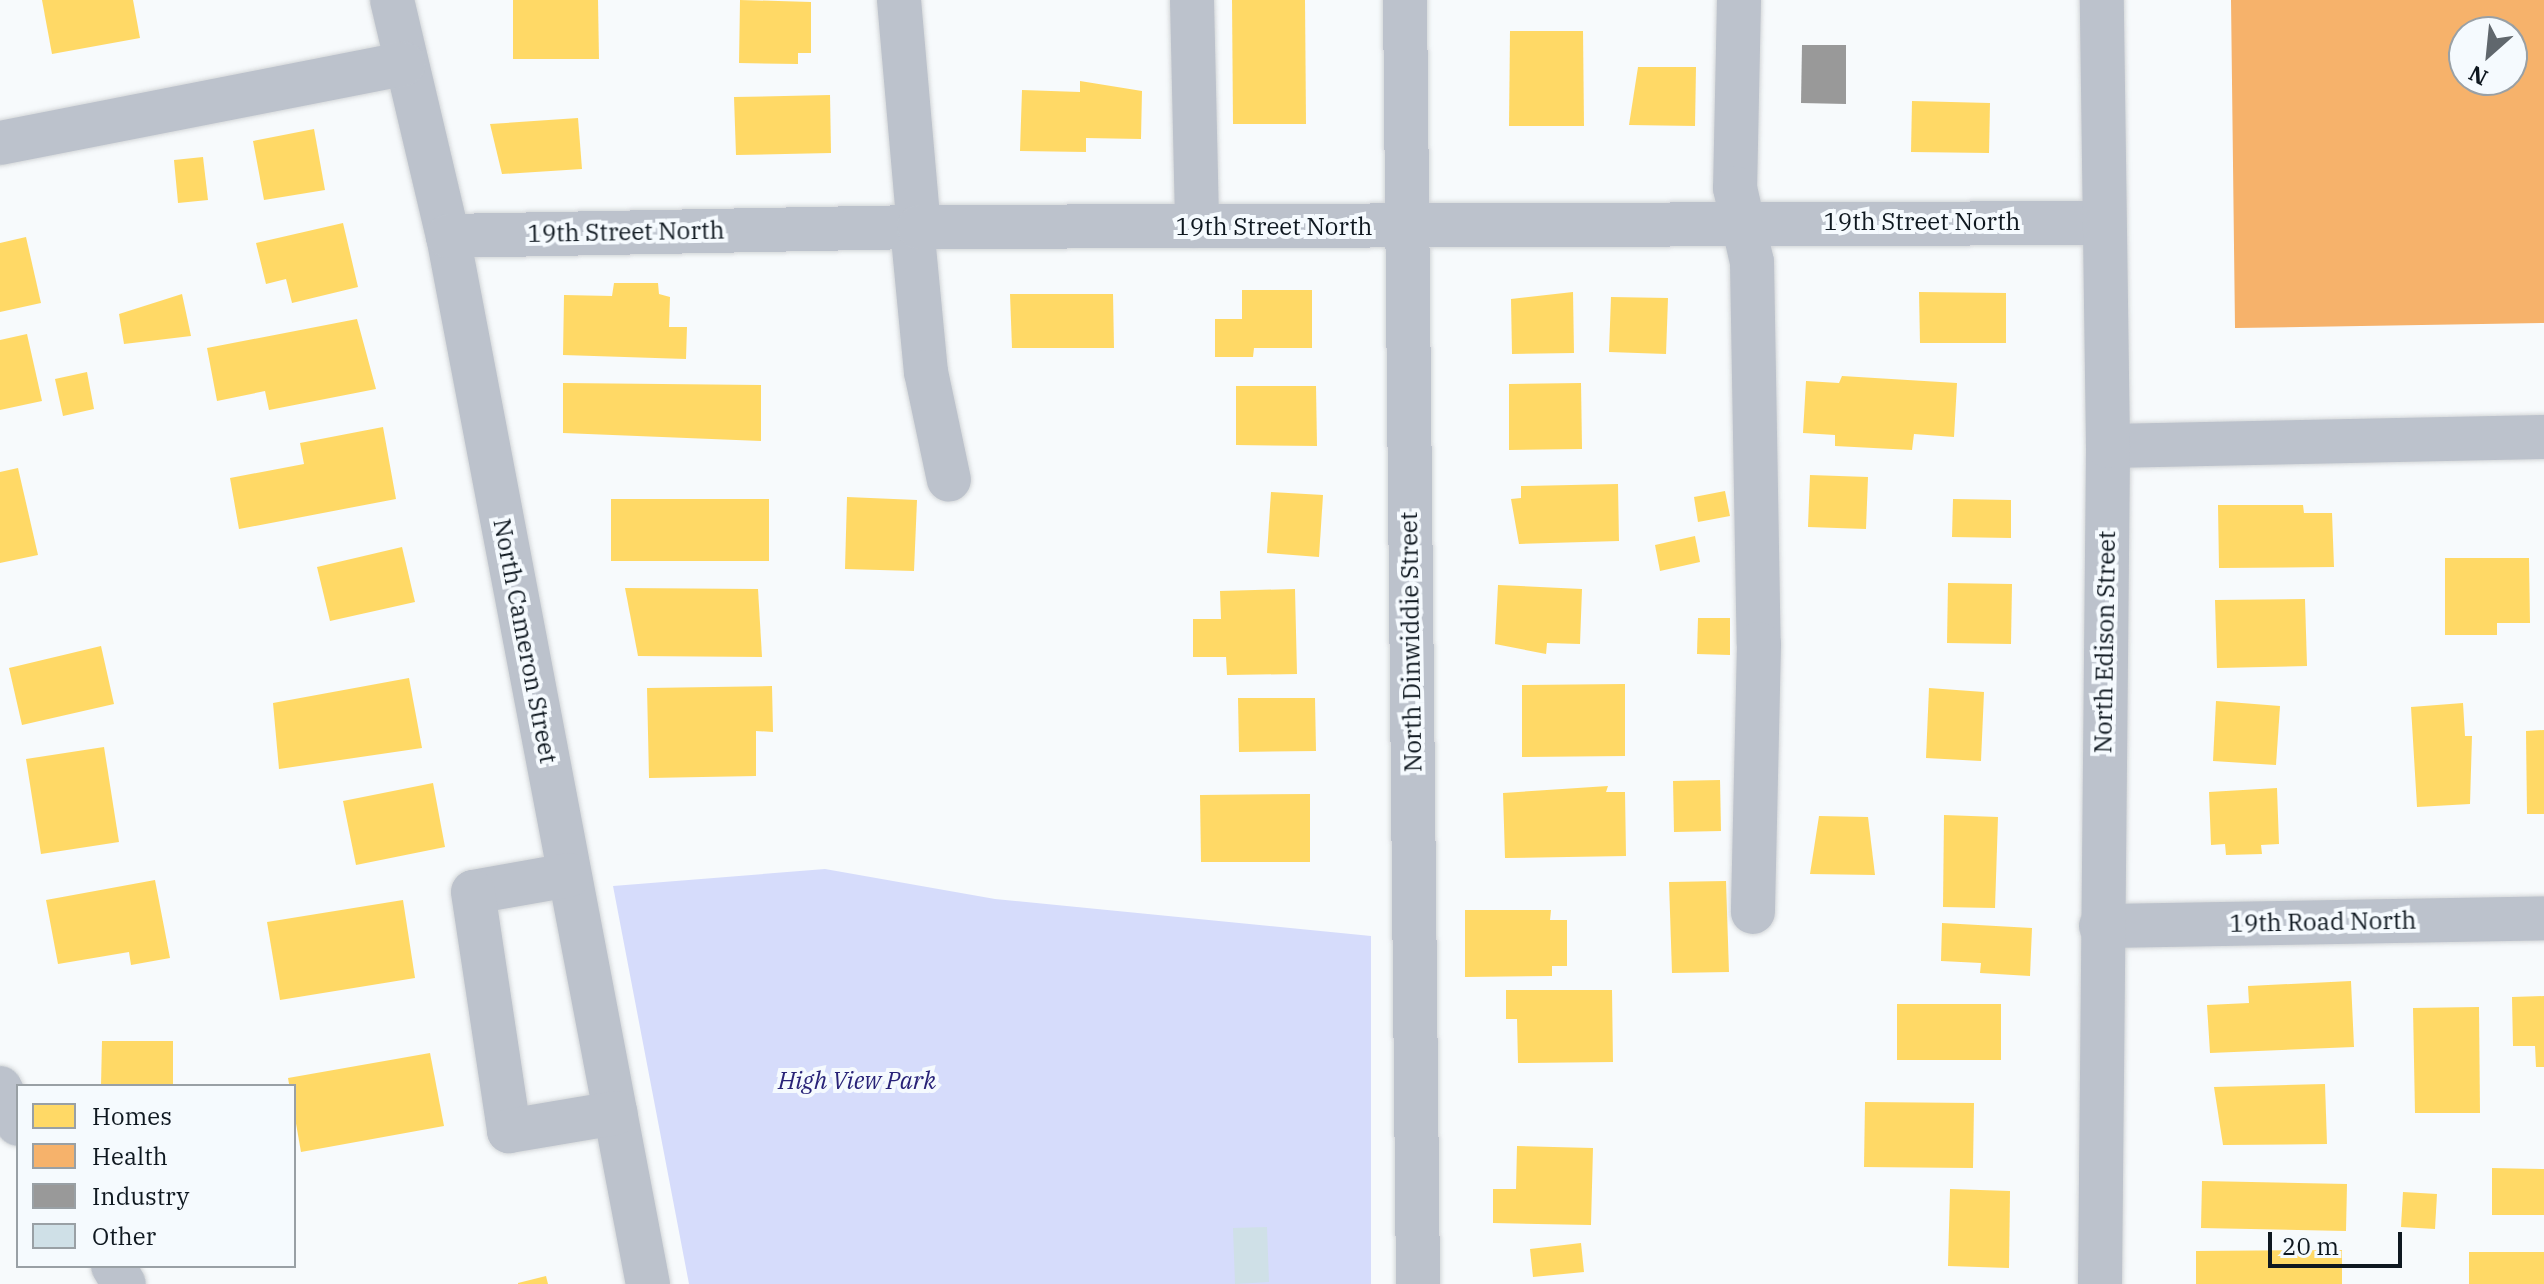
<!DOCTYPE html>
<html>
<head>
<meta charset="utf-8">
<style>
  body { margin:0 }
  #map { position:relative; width:2544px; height:1284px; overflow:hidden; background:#f7fafc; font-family:"IBM Plex Serif",serif }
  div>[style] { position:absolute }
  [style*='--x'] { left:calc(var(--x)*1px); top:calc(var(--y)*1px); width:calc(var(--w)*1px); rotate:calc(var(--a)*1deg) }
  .green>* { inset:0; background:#d6dcfb }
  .homes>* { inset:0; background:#ffd966 }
  .health>* { inset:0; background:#f6b26b }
  .industry>* { inset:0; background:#999 }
  .building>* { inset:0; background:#cfe0e7 }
  .roads { filter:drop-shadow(0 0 2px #d3d6d8) drop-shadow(0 0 2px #d3d6d8) }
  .minor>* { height:44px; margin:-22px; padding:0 22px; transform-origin:22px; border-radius:22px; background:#bcc2cc }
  span { translate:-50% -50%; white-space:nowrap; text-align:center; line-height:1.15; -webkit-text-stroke:8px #f5fafe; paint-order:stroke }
  .street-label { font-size:24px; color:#0f1820 }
  .park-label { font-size:24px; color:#282277; font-style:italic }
  .legend { position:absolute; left:16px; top:1084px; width:280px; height:184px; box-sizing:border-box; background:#f5fafe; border:2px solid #99a0a5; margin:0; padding:10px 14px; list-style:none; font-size:24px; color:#0f1820 }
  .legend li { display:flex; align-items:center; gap:16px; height:40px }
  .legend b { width:40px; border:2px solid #99a0a5 }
  .north { position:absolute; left:2448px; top:16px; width:80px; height:80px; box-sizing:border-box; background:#f5fafe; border:2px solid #99a0a5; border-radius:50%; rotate:207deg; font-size:22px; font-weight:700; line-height:32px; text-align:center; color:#0f1820 }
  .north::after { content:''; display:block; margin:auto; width:28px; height:36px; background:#60676d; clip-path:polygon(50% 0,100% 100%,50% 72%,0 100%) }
  .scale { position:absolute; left:2268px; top:1232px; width:134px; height:36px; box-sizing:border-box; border:4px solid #0f1820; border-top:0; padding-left:10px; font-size:24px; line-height:28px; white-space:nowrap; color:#0f1820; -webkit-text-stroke:6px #f5fafe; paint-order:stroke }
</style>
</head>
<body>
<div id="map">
  <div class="green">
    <div style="clip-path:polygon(825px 869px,995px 899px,1371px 936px,1371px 1284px,689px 1284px,613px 886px)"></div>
  </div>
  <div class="homes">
    <div style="clip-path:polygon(42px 0,133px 0,140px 38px,52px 54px)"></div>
    <div style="clip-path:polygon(513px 0,598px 0,599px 59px,513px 59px)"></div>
    <div style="clip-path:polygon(740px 0,811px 2px,811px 53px,798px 53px,798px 64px,739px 63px)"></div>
    <div style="clip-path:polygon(1232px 0,1305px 0,1306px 124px,1233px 124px)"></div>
    <div style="clip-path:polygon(1510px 31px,1583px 31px,1584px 126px,1509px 126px)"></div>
    <div style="clip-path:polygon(1638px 67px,1696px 67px,1695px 126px,1629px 125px)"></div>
    <div style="clip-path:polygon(1080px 81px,1142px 91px,1141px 139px,1086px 138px,1086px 152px,1020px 151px,1022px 90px,1080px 92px)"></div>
    <div style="clip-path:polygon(830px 95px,831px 153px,736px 155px,734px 97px)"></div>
    <div style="clip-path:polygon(1912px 101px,1990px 103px,1989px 153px,1911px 152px)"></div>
    <div style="clip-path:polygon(578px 118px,582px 169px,502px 174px,490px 124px)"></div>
    <div style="clip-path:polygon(314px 129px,325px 190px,264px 200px,253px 141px)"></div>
    <div style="clip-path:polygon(203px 157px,208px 200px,178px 203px,174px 160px)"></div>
    <div style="clip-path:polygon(343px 223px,358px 287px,292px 303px,286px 279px,266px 284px,256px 243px)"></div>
    <div style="clip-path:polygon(26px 237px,41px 303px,0 312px,0 243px)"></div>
    <div style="clip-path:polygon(614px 283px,658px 283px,659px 294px,670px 297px,669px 327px,687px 327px,686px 359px,563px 355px,564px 295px,612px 296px)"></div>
    <div style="clip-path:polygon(1242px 290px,1312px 290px,1312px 348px,1254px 348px,1253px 357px,1215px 357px,1215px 319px,1242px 319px)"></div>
    <div style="clip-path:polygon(1573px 292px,1574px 353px,1512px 354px,1511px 299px)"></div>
    <div style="clip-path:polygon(1919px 292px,2006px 293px,2006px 343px,1920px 343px)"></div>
    <div style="clip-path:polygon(182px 294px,191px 336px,124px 344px,119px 314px)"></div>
    <div style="clip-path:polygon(1010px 294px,1113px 294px,1114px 348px,1012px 348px)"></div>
    <div style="clip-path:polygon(1611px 297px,1668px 298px,1666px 354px,1609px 352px)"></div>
    <div style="clip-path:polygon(357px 319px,376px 389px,269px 410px,265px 391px,217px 401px,207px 348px)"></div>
    <div style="clip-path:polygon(27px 334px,42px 401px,0 410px,0 340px)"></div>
    <div style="clip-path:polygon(87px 372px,94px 409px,63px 416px,55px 379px)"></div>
    <div style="clip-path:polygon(1842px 376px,1957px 383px,1954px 437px,1914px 434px,1912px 450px,1835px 446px,1835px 435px,1803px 433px,1806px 381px,1839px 383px)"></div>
    <div style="clip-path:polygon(563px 383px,761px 385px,761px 441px,563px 433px)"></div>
    <div style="clip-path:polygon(1581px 383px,1582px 449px,1509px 450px,1509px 384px)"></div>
    <div style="clip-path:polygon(1236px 386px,1316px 386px,1317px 446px,1236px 445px)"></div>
    <div style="clip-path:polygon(383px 427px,396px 499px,239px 529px,230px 478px,304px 464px,300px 443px)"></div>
    <div style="clip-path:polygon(18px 468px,38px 555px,0 563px,0 472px)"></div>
    <div style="clip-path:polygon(1810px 475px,1868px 477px,1866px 529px,1808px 527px)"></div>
    <div style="clip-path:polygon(1618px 484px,1619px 541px,1519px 544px,1511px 499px,1521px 498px,1521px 486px)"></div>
    <div style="clip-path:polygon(1725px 491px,1730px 516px,1698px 522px,1694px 497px)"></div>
    <div style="clip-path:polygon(1271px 492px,1323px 495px,1319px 557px,1267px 553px)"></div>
    <div style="clip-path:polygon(847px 497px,917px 500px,914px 571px,845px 569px)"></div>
    <div style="clip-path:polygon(611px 499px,769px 499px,769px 561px,611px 561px)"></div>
    <div style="clip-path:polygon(1953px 499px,2011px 500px,2011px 538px,1952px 537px)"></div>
    <div style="clip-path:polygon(2218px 505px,2303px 505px,2304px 513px,2332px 513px,2334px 567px,2219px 568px)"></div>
    <div style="clip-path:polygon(1695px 536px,1700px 562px,1660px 571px,1655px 545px)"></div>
    <div style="clip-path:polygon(402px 547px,415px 602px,330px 621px,317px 567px)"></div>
    <div style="clip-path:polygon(2445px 558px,2529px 558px,2530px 623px,2497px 623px,2497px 635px,2445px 635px)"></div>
    <div style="clip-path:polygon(1948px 583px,2012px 584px,2011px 644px,1947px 643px)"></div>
    <div style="clip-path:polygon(1498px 585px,1582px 589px,1580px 644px,1547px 643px,1546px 654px,1495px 644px)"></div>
    <div style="clip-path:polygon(625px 588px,758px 589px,762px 657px,638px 656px)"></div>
    <div style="clip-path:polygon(1295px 589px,1297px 674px,1227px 675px,1226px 657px,1193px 657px,1193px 619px,1221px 619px,1220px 591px)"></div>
    <div style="clip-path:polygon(2305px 599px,2307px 666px,2217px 668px,2215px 600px)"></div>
    <div style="clip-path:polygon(1698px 618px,1730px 618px,1730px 655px,1697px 654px)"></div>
    <div style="clip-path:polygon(101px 646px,114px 704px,22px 725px,9px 668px)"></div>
    <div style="clip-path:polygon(409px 678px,422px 748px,279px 769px,273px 703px)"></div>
    <div style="clip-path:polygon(1625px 684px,1625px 756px,1522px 757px,1522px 685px)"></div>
    <div style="clip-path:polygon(772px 686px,773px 732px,756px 731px,756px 776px,649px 778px,647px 688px)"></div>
    <div style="clip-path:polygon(1929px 688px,1984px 692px,1981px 761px,1926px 758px)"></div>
    <div style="clip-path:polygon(1238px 698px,1315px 698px,1316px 751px,1239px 752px)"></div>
    <div style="clip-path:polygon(2216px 701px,2280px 706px,2276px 765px,2213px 761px)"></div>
    <div style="clip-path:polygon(2463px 703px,2465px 736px,2472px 736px,2470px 804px,2417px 807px,2411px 707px)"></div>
    <div style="clip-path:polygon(2544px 730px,2544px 814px,2527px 814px,2526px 731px)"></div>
    <div style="clip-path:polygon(104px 747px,119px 842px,41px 854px,26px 759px)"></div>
    <div style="clip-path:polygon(1720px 780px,1721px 831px,1674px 832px,1673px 781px)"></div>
    <div style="clip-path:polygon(433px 783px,445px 847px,356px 865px,343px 801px)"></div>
    <div style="clip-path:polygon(1608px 786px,1606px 792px,1625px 792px,1626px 856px,1505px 858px,1503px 793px)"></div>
    <div style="clip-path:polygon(2277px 788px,2279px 844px,2261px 845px,2262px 854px,2226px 855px,2225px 844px,2211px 845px,2209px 792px)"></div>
    <div style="clip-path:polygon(1310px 794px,1310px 862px,1201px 862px,1200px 795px)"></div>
    <div style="clip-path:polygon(1944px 815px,1998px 817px,1995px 908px,1943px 907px)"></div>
    <div style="clip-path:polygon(1819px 816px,1868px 817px,1875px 875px,1810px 874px)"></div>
    <div style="clip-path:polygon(155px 880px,170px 958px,131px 965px,129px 952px,58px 964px,46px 900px)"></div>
    <div style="clip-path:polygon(1726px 881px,1729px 972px,1672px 973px,1669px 882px)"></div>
    <div style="clip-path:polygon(403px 900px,415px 978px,280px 1000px,267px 922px)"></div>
    <div style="clip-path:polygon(1465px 910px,1551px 910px,1550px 920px,1567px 920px,1567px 966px,1552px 966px,1552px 976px,1465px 977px)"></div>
    <div style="clip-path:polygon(1942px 923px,2032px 928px,2030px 976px,1980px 973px,1981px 963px,1941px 961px)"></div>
    <div style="clip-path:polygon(2351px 981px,2354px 1047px,2210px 1053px,2207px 1005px,2249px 1003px,2248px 986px)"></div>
    <div style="clip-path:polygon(1506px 990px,1612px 990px,1613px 1062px,1518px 1063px,1517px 1019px,1506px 1019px)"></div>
    <div style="clip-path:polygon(2544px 996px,2544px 1067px,2536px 1067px,2535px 1046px,2513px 1046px,2512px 997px)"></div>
    <div style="clip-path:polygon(1897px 1004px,2001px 1004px,2001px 1060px,1897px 1060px)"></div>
    <div style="clip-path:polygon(2479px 1007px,2480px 1113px,2415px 1113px,2413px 1008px)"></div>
    <div style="clip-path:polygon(102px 1041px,173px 1041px,173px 1086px,101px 1086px)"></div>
    <div style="clip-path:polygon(430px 1053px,444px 1126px,301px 1152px,288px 1078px)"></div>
    <div style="clip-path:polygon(2325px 1084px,2327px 1144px,2223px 1145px,2214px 1087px)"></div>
    <div style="clip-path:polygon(1865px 1102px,1974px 1103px,1973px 1168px,1864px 1167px)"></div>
    <div style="clip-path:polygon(1517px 1146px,1593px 1148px,1591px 1225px,1493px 1223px,1493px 1189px,1516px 1189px)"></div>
    <div style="clip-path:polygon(2492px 1168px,2544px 1169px,2544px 1215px,2492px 1215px)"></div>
    <div style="clip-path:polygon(2202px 1181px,2347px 1184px,2346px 1231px,2201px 1228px)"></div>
    <div style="clip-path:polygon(1950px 1189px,2010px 1191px,2009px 1268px,1948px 1266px)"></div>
    <div style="clip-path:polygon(2403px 1192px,2437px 1194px,2435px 1229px,2401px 1227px)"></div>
    <div style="clip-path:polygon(1581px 1243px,1584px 1272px,1533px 1277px,1530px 1249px)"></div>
    <div style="clip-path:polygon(2342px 1250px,2342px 1284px,2196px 1284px,2196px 1251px)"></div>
    <div style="clip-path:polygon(2469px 1252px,2544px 1252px,2544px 1284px,2469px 1284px)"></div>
    <div style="clip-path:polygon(546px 1276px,548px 1284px,518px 1284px,518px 1283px)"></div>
  </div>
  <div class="health">
    <div style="clip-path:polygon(evenodd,2231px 0,2544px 0,2544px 323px,2235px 328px,2231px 0,2464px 32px,2512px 32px,2512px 80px,2464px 80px,2464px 32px)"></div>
  </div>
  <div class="industry">
    <div style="clip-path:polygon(1802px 45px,1846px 45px,1846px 104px,1801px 103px)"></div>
  </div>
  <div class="building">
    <div style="clip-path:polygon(1267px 1227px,1269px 1282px,1235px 1284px,1233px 1228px)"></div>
  </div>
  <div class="roads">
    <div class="minor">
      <div style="--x:392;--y:0;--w:243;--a:76.7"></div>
      <div style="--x:448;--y:236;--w:1067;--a:79.2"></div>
      <div style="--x:899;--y:0;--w:228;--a:85"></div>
      <div style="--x:1192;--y:0;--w:226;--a:88.7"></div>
      <div style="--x:1405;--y:0;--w:1284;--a:89.42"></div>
      <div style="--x:1739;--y:0;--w:188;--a:91.2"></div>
      <div style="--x:1735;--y:188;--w:76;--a:77.1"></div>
      <div style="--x:1752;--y:262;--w:382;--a:89"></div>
      <div style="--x:1759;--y:644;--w:268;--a:91.3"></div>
      <div style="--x:0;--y:143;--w:411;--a:-11.1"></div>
      <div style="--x:912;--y:227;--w:146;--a:84.5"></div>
      <div style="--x:926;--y:372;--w:110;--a:78"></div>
      <div style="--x:448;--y:236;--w:471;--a:-1.1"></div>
      <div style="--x:919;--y:227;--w:1181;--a:-0.19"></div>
      <div style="--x:2108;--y:446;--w:436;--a:-1.2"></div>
      <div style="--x:569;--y:875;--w:97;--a:170"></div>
      <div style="--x:473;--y:892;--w:242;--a:81.4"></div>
      <div style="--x:509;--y:1131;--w:108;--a:-9.6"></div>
      <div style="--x:2101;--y:926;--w:443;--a:-1"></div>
      <div style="--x:0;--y:1088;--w:40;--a:63.4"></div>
      <div style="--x:113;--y:1266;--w:21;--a:59"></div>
      <div style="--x:2100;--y:1284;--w:838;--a:-89.45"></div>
      <div style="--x:2108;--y:446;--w:446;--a:-90.8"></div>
    </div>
  </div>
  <div class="street-label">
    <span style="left:1922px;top:222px">19th Street North</span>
    <span style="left:1274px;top:227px">19th Street North</span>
    <span style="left:626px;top:232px;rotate:-1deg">19th Street North</span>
    <span style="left:525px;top:641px;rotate:79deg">North Cameron Street</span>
    <span style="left:1411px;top:642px;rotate:-91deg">North Dinwiddie Street</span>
    <span style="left:2105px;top:642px;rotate:-89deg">North Edison Street</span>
    <span style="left:2323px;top:922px;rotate:-1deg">19th Road North</span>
  </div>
  <div class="park-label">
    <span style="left:857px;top:1081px">High View Park</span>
  </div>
  <ul class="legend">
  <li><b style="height:22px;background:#ffd966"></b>Homes</li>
  <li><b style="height:22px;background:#f6b26b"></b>Health</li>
  <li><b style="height:22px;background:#999"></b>Industry</li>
  <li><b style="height:22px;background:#cfe0e7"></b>Other</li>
  </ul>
  <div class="north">N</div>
  <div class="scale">20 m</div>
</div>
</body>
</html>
